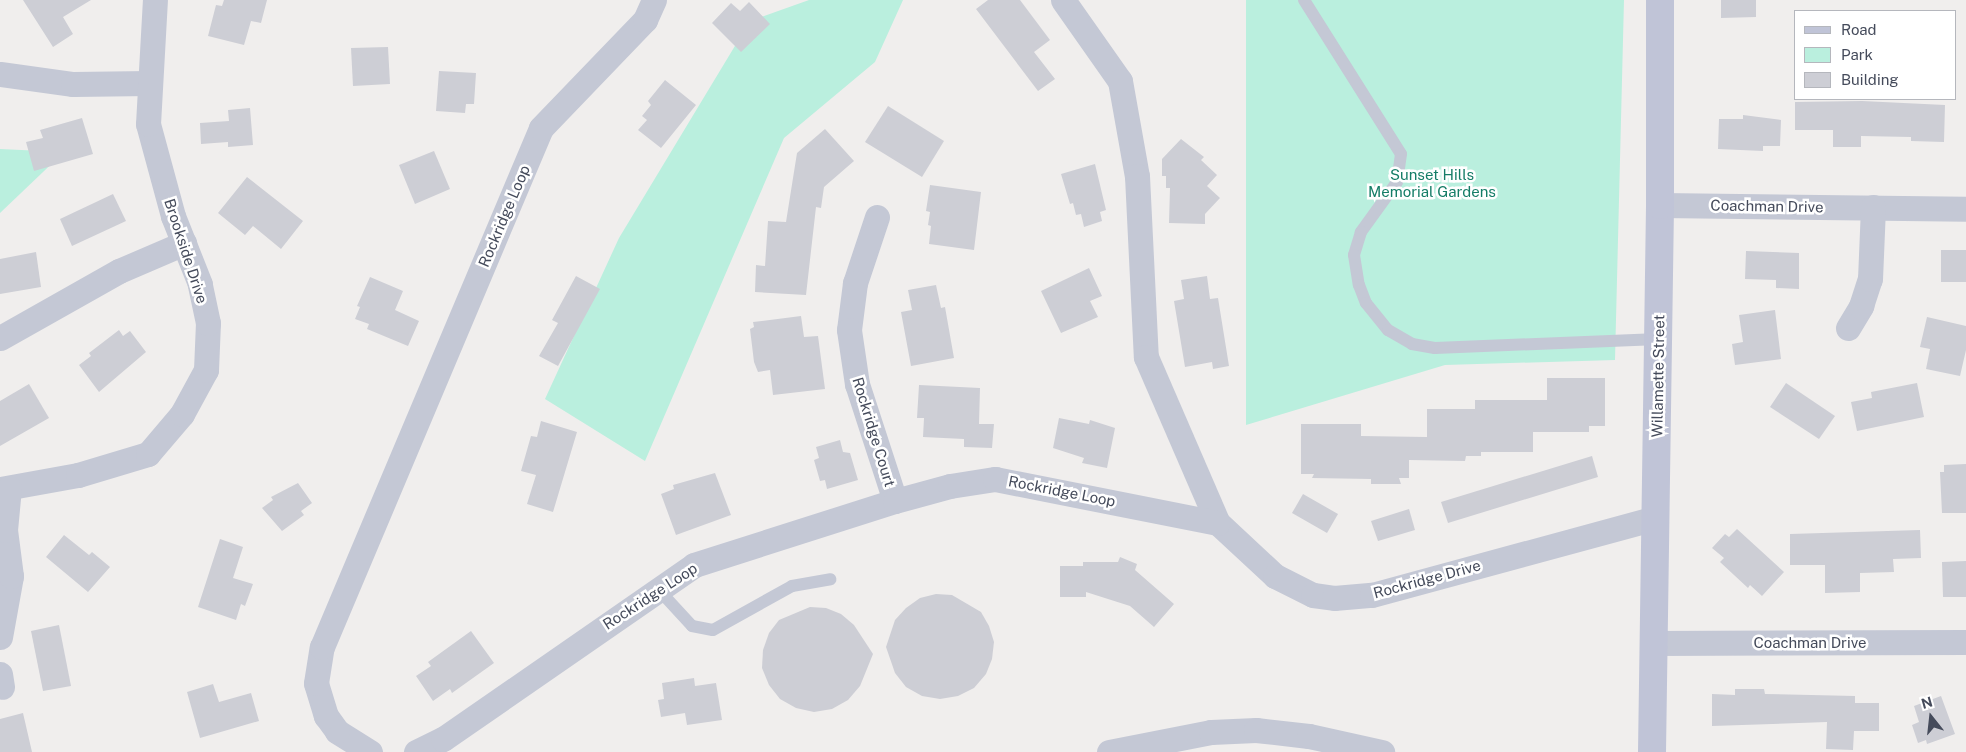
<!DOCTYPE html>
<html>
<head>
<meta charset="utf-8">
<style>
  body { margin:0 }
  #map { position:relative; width:1966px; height:752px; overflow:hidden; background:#f0eeed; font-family:"Public Sans",sans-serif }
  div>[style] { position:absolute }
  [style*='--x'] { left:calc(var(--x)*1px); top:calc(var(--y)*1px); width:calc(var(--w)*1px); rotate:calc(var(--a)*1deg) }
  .green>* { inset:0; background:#baefde }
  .building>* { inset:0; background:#cdced5 }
  .service>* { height:12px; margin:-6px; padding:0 6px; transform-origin:6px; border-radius:6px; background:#c4c8d5 }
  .minor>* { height:25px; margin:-12.5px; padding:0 12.5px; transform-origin:12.5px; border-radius:12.5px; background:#c4c8d5 }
  .secondary>* { height:28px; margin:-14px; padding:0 14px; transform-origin:14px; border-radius:14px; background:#c0c4d7 }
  span { translate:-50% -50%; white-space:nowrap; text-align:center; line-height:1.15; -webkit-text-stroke:5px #fff; paint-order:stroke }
  .park-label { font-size:15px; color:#157d67 }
  .street-label { font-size:15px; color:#454b5b }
  .legend { position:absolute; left:1794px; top:10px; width:162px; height:90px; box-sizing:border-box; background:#fff; border:1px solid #b5b7bd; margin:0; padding:6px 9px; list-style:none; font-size:15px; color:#454b5b }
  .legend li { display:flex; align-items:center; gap:10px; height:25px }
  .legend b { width:25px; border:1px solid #b5b7bd }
  .north { position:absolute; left:1906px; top:692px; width:50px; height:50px; -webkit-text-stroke:4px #fff; paint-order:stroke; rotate:344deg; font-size:14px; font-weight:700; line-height:20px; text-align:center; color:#454b5b }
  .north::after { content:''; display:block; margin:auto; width:18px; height:22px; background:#454b5b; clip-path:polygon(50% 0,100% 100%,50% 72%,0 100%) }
</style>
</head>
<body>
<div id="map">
  <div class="green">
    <div style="clip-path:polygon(809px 0,903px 0,875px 62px,784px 138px,645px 461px,545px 399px,619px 238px,750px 21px)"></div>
    <div style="clip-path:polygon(1246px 0,1624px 0,1615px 360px,1445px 365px,1246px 425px)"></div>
    <div style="clip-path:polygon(0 149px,64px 152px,0 213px)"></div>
  </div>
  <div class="building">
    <div style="clip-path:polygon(23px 0,91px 0,63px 17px,73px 34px,53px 47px)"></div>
    <div style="clip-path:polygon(224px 0,267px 0,261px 23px,251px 21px,244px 45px,208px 36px,216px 5px,222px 6px)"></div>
    <div style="clip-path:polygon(988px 0,1020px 0,1050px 40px,1034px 52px,1055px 79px,1038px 91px,976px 9px)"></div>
    <div style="clip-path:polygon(1721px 0,1756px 0,1756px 17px,1721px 18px)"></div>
    <div style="clip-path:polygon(749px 2px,770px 24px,741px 52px,712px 23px,731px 3px,740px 11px)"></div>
    <div style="clip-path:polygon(388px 47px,390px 84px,353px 86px,351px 48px)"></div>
    <div style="clip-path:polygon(439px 71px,476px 73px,474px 104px,466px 104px,465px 113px,436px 111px)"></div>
    <div style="clip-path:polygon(665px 80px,696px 105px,661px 148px,638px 130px,647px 120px,642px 116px,651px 105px,648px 101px)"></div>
    <div style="clip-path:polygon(1862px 101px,1945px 105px,1944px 142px,1911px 141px,1911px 137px,1861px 136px,1861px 147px,1833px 147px,1833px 130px,1795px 130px,1795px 102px)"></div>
    <div style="clip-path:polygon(888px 106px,944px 141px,922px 177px,865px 142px)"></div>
    <div style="clip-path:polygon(250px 108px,253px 145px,228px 147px,228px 142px,201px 144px,200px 123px,229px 121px,228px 110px)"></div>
    <div style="clip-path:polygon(1743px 115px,1781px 120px,1780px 146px,1763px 146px,1763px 151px,1718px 149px,1719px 119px,1743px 119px)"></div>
    <div style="clip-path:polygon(82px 118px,93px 154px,34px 171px,26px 142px,43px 138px,40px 130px)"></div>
    <div style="clip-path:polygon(825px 129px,854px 161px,824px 187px,821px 208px,816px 207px,806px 295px,755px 292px,756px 265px,765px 266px,768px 221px,786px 222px,797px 153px)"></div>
    <div style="clip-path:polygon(1181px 139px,1204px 157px,1201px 160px,1217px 175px,1207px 186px,1220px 198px,1205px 214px,1205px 224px,1169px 223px,1170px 188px,1166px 188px,1166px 176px,1162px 176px,1162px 159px)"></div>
    <div style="clip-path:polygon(434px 151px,450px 189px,415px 204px,399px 165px)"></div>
    <div style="clip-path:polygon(1095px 164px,1106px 210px,1100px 212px,1102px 221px,1084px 227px,1081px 214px,1076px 215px,1073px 203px,1070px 204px,1061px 174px)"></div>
    <div style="clip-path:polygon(247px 177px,303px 221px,281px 249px,253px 226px,245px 235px,218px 213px)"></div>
    <div style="clip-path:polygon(930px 185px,981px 192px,974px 250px,929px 244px,931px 226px,928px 225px,930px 212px,926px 211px)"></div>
    <div style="clip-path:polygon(113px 194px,126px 221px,72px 246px,60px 219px)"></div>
    <div style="clip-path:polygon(1941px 250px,1966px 250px,1966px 282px,1941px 282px)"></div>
    <div style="clip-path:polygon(1746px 251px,1799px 253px,1799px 289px,1776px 288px,1776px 280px,1745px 279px)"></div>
    <div style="clip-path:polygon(36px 252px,41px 287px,0 294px,0 259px)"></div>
    <div style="clip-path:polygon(1089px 268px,1102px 296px,1090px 301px,1098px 317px,1061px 333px,1041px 291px)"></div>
    <div style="clip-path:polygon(576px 276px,600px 289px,558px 366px,539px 356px,558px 323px,552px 320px)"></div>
    <div style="clip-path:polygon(1207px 276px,1210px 299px,1218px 298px,1229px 366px,1213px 369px,1212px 362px,1185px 367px,1174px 301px,1184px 299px,1181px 280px)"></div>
    <div style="clip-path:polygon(370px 277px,403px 291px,395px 310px,419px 321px,408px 346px,367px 329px,369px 324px,355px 319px,360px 307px,357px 306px)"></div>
    <div style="clip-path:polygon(936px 285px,941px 308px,945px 307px,954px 358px,911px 366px,901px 312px,912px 310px,908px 290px)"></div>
    <div style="clip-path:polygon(1775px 310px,1781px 359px,1735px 365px,1732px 344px,1743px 342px,1739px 315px)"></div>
    <div style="clip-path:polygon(801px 316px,804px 337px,818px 336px,825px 389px,773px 395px,770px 370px,758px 372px,754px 362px,750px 329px,754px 327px,753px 322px)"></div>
    <div style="clip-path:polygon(1927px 317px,1966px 326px,1966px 350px,1960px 376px,1926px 369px,1930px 349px,1920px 347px)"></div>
    <div style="clip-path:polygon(119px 330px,123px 336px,130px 331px,146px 352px,99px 392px,79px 365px,91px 356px,89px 353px)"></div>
    <div style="clip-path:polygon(1547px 378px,1605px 378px,1605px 426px,1589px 426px,1589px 432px,1533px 432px,1533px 452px,1481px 452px,1481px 456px,1466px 456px,1465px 461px,1409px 460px,1409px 478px,1399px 478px,1401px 484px,1371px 484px,1371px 479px,1312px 478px,1314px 474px,1301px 474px,1301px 424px,1361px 424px,1361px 436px,1427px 437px,1427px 409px,1475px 409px,1475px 400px,1547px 400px)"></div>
    <div style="clip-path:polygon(1786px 383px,1835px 416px,1819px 439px,1770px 407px)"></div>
    <div style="clip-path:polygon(1917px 383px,1924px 417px,1857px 431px,1851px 402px,1872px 398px,1871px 392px)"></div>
    <div style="clip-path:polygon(29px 384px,49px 418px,0 446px,0 401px)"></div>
    <div style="clip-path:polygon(919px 385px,980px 388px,979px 424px,994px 424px,992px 448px,964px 447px,964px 439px,923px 437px,924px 418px,917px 418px)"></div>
    <div style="clip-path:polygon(1059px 418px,1089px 424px,1090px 420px,1115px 428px,1107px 468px,1082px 463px,1084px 458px,1053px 448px)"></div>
    <div style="clip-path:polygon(541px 421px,577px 432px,553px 512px,527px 504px,536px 475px,521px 471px,531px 436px,537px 437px)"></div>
    <div style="clip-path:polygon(840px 440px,843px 452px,850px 453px,858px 480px,827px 489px,825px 480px,820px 481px,814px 460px,819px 458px,816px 447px)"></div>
    <div style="clip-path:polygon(1592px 456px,1598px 477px,1448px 523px,1441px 502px)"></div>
    <div style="clip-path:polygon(1966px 464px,1966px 513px,1942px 513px,1940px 472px,1944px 472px,1944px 465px)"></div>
    <div style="clip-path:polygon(715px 473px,731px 515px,676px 535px,661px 494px,674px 489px,673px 485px)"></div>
    <div style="clip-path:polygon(298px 483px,312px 503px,301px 511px,304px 515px,282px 531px,262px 508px,273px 500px,271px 497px)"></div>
    <div style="clip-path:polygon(1303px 494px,1338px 514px,1327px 533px,1292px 513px)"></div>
    <div style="clip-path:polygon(1409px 509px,1415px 530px,1378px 541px,1371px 521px)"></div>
    <div style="clip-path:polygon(1737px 529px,1784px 572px,1762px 596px,1750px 585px,1748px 588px,1720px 562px,1724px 558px,1712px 548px,1725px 534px,1729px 537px)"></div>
    <div style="clip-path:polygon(1920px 530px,1921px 558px,1893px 559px,1894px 572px,1860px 573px,1860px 592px,1825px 593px,1825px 565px,1790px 565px,1790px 534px)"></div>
    <div style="clip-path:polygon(64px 535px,89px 555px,92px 552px,110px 567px,88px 592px,46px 557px)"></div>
    <div style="clip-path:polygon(220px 539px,243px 547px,233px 578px,253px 584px,245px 606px,241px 604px,236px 620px,198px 607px)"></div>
    <div style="clip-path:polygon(1120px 557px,1137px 564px,1135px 570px,1174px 604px,1154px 627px,1130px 606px,1086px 592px,1086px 597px,1060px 597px,1060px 566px,1083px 566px,1083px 562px,1118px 562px)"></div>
    <div style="clip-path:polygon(1966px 561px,1966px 597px,1943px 597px,1942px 562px)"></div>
    <div style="clip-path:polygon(936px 594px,952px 595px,981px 612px,989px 626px,994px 642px,992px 659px,986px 674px,974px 688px,958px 696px,940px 699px,922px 696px,906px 687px,895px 673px,886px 647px,895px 620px,906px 608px,920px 598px)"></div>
    <div style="clip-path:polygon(810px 607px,826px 608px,841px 614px,854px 625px,873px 654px,860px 686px,848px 700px,832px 709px,814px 712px,796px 708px,780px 699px,769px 685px,762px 668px,763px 650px,769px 633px,779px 620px)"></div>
    <div style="clip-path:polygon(59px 625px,71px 686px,43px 691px,31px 631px)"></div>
    <div style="clip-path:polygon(471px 631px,494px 663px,452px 693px,450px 689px,433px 701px,416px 676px,431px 666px,428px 662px)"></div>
    <div style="clip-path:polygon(694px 678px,695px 686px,716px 683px,722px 720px,687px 725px,685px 713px,661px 717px,658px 700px,664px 699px,662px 683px)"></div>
    <div style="clip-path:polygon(213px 684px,219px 702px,251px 693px,259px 721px,200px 738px,187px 692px)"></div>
    <div style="clip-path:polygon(1735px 689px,1764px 689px,1765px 694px,1855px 696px,1855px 703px,1879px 703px,1879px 731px,1854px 731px,1853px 750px,1826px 749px,1827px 722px,1712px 726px,1712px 694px,1735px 695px)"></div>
    <div style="clip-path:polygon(1941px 696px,1955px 734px,1927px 744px,1926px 740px,1918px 743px,1912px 725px,1919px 722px,1914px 706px)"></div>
    <div style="clip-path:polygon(23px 713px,32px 752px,0 752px,0 719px)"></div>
  </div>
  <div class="service">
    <div style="--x:1304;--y:0;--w:182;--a:57.8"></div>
    <div style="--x:1401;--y:154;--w:28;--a:98"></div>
    <div style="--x:1397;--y:182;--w:62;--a:125.8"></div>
    <div style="--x:1361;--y:232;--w:24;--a:107"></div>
    <div style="--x:1354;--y:255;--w:30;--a:81"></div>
    <div style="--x:1359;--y:285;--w:19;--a:69"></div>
    <div style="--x:1366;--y:303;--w:35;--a:51"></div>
    <div style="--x:1388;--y:330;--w:28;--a:30"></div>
    <div style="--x:1412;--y:344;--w:23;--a:10"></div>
    <div style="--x:1435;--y:348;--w:224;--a:-2.3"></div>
    <div style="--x:658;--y:589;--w:50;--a:47.4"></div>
    <div style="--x:692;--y:626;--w:21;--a:11"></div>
    <div style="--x:713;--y:630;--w:90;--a:-29.1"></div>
    <div style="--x:792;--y:586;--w:39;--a:-10"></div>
  </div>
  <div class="minor">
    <div style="--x:1063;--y:0;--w:99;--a:54.9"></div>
    <div style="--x:1120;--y:81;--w:97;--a:79.9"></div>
    <div style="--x:1137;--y:176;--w:181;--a:87.2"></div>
    <div style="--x:1146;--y:357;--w:181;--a:66.6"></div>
    <div style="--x:1218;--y:523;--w:78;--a:42.9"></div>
    <div style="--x:1275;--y:576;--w:42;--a:26.6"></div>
    <div style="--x:1313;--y:595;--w:21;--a:8"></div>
    <div style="--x:1334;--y:598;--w:38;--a:-5"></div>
    <div style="--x:1372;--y:595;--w:294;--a:-15.2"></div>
    <div style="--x:0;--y:74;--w:74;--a:7.8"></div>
    <div style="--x:73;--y:84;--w:76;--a:-0.8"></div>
    <div style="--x:1660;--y:205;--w:306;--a:0.7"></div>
    <div style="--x:877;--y:217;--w:70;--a:108.4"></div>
    <div style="--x:855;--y:283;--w:47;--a:97.3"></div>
    <div style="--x:849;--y:330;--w:55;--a:81.6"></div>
    <div style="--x:857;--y:384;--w:123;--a:72"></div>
    <div style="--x:1848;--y:328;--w:26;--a:-59"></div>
    <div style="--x:1861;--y:306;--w:28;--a:-72"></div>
    <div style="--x:1870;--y:279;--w:72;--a:-87.6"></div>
    <div style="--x:0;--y:338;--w:137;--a:-29.4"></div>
    <div style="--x:119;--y:271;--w:71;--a:-23.3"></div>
    <div style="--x:0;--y:489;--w:79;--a:-10.2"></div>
    <div style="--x:78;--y:475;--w:73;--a:-16.7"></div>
    <div style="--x:148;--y:454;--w:52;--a:-49.6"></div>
    <div style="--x:182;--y:414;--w:50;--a:-61.4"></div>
    <div style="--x:206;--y:370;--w:47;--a:-87.6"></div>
    <div style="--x:208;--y:323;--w:40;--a:-102"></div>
    <div style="--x:200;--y:284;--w:73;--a:-111.7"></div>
    <div style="--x:173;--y:216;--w:95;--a:-105.2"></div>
    <div style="--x:148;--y:124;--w:124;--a:-86.8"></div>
    <div style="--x:0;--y:637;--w:62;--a:-79.8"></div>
    <div style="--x:11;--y:576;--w:46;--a:-97.4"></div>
    <div style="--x:5;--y:530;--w:42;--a:-84.6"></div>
    <div style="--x:1655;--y:643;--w:311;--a:-0.2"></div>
    <div style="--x:0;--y:674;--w:13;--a:81"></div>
    <div style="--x:370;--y:752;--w:39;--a:-148"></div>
    <div style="--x:337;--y:731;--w:19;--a:-126"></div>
    <div style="--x:326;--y:716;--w:34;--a:-107"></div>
    <div style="--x:316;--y:683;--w:36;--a:-81"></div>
    <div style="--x:322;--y:647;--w:563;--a:-67.12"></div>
    <div style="--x:541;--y:128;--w:150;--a:-46.1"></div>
    <div style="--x:645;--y:20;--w:22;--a:-66"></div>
    <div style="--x:416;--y:752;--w:30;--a:-26"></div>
    <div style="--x:443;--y:739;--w:305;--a:-34.7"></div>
    <div style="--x:694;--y:565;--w:211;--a:-17.7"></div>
    <div style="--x:895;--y:501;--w:57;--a:-15.3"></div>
    <div style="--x:950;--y:486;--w:46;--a:-8.8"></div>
    <div style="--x:995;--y:479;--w:227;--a:11.2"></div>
    <div style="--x:1109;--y:752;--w:104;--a:-11.1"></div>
    <div style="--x:1211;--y:732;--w:45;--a:-2.5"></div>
    <div style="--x:1256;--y:730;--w:53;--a:6.5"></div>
    <div style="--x:1309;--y:736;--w:75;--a:12.4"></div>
  </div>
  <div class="secondary">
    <div style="--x:1652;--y:752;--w:547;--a:-89.16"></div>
    <div style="--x:1660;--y:205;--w:205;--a:-90"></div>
  </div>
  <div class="park-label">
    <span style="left:1432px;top:183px">Sunset Hills<br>Memorial Gardens</span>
  </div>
  <div class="street-label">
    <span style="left:1767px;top:206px;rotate:1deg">Coachman Drive</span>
    <span style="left:504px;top:216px;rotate:-67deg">Rockridge Loop</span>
    <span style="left:186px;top:251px;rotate:72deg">Brookside Drive</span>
    <span style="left:1658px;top:376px;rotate:-89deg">Willamette Street</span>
    <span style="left:874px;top:432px;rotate:73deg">Rockridge Court</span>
    <span style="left:1062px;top:491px;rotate:11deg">Rockridge Loop</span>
    <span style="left:1427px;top:579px;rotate:-15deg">Rockridge Drive</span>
    <span style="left:650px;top:596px;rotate:-33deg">Rockridge Loop</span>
    <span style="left:1810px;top:643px">Coachman Drive</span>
  </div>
  <ul class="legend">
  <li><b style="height:6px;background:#c0c4d7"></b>Road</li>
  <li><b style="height:14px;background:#baefde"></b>Park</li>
  <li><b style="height:14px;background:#cdced5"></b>Building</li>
  </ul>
  <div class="north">N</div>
</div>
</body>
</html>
